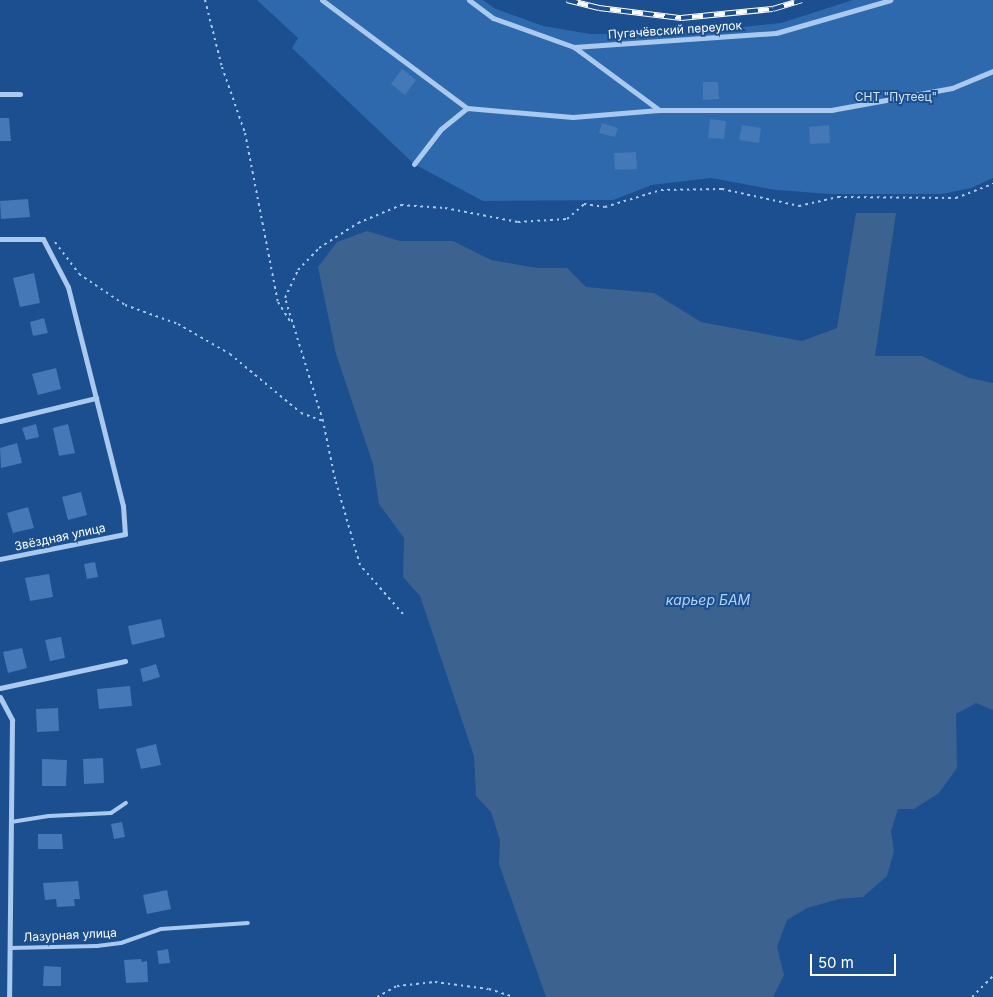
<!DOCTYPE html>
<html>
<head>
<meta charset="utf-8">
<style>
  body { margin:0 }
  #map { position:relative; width:993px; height:997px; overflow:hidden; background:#1b4f8f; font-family:Inter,sans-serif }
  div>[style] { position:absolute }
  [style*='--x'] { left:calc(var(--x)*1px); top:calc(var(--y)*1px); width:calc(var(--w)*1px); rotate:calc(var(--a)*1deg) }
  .green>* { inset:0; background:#2e69ad }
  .water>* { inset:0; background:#3c6290 }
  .building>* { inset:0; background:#4478b7 }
  .path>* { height:2px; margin-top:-1px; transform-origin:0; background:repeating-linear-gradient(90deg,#a9c9ee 0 2.5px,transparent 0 6.5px) }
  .lane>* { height:4px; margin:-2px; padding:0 2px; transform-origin:2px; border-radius:2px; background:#a9c9ee }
  .street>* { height:5px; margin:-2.5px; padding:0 2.5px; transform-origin:2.5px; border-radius:2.5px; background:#a9c9ee }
  .rail>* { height:5.5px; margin-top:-2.75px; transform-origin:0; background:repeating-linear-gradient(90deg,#1b4f8f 0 11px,#fff 0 22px); box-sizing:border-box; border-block:1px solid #fff }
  span { translate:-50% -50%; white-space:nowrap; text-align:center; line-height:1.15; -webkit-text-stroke:4px #1b4f8f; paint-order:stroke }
  .street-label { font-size:12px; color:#fff }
  .park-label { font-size:12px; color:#cfe3fa }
  .water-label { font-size:14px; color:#b5d3f5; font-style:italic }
  .scale { position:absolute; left:810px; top:954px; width:86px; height:22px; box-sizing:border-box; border:2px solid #fff; border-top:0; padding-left:6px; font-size:15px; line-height:18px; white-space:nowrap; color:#fff; -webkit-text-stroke:4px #1b4f8f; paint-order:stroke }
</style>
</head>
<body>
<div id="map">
  <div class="green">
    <div style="clip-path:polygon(257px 0,483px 0,494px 8px,543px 26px,590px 34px,673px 34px,781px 23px,853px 0,993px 0,993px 178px,971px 188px,942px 194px,831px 194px,776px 190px,711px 178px,652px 185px,613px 200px,483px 201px,414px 164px,292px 48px,298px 38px)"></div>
  </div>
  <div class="water">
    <div style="clip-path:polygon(856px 213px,896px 213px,875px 356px,922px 356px,969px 378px,993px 383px,993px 710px,976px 703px,956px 714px,957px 768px,939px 793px,914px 809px,898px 809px,891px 831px,894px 851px,887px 876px,863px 897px,839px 899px,807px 908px,787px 920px,777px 947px,784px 975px,773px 997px,546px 997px,499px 864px,500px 840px,491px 812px,476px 796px,474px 756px,420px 596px,403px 577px,404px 538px,379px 504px,373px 464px,336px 354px,318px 267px,337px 242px,367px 231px,400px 241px,453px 241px,491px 260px,537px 268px,567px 268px,586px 287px,654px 293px,701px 322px,802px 341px,837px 328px)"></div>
  </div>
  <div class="building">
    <div style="clip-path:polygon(402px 69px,416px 80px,405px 95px,391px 84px)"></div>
    <div style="clip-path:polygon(703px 82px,718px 82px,719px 99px,703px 100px)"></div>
    <div style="clip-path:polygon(0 118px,9px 118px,11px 141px,0 141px)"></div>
    <div style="clip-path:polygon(710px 119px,726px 121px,724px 139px,708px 138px)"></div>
    <div style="clip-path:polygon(602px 123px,618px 128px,615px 137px,599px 133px)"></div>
    <div style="clip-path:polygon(742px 125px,761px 128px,759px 143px,739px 140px)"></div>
    <div style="clip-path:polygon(829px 125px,830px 143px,810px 144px,809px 127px)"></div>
    <div style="clip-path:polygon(636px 152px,637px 169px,615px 170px,614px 153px)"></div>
    <div style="clip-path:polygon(28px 199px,30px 217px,1px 219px,0 201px)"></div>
    <div style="clip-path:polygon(34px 273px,40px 303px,20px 307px,13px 278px)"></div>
    <div style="clip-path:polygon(44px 318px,48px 333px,33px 336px,30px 322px)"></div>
    <div style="clip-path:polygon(56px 368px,61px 389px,38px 395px,32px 374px)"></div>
    <div style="clip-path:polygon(36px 424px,39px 437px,26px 440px,22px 428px)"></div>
    <div style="clip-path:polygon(68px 424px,75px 453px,59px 456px,53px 428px)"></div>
    <div style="clip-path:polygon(17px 443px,22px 463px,1px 468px,0 448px)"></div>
    <div style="clip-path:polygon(81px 492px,87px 515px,68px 520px,62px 497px)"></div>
    <div style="clip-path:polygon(28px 507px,34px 528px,13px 533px,7px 513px)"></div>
    <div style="clip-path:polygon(95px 562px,98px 577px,87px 579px,84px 564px)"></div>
    <div style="clip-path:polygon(49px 574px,53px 597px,30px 601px,25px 578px)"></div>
    <div style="clip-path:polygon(161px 619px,165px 637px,132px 645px,128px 626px)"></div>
    <div style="clip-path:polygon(61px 637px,65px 658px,50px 661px,45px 640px)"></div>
    <div style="clip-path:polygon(22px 648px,27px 668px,8px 673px,3px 652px)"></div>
    <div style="clip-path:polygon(156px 664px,160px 677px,143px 682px,140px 669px)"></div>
    <div style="clip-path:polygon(130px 686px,132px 706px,99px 709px,97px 689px)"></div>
    <div style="clip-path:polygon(58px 708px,59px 731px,37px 732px,36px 709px)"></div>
    <div style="clip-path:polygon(156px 744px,161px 765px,141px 769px,136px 749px)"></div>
    <div style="clip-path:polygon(103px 758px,104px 783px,84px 784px,83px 759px)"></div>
    <div style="clip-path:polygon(42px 759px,67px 760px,66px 786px,42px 786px)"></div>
    <div style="clip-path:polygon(122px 822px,125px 837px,114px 839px,111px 824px)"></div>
    <div style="clip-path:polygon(38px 834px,62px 834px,63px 849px,38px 849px)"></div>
    <div style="clip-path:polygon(78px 881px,80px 899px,74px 899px,75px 906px,57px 907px,56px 899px,45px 900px,43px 883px)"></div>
    <div style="clip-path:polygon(167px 890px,171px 909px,147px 914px,143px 895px)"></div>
    <div style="clip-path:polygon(168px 949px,170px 963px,159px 964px,157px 951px)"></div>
    <div style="clip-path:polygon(141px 959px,142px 962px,147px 961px,148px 982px,126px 983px,124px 960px)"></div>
    <div style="clip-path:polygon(44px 966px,61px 967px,61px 986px,43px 986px)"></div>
  </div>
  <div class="path">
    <div style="--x:205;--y:0;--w:69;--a:75.8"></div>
    <div style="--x:222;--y:67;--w:70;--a:70.8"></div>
    <div style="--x:245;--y:133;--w:172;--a:79"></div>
    <div style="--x:278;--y:302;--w:26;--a:58"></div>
    <div style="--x:55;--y:242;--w:40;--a:53"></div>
    <div style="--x:79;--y:274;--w:55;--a:34"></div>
    <div style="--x:125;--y:305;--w:56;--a:19.7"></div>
    <div style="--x:178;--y:324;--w:60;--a:30"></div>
    <div style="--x:230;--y:354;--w:92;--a:39.7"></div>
    <div style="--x:301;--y:413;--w:23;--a:20"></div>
    <div style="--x:403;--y:614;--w:65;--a:-131.3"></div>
    <div style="--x:360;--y:565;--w:90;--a:-106.2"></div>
    <div style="--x:335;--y:479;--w:59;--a:-101.7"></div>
    <div style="--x:323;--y:421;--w:129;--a:-107.2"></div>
    <div style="--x:285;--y:298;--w:31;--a:-65"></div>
    <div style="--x:298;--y:270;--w:30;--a:-46"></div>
    <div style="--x:319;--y:248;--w:46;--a:-32.7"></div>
    <div style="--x:358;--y:223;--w:47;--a:-22.7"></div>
    <div style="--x:401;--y:205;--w:44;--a:3.9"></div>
    <div style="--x:445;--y:208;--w:74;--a:10.9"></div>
    <div style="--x:518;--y:222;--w:49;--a:-3.5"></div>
    <div style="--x:567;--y:219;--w:23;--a:-41"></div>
    <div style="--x:584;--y:204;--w:21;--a:8"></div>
    <div style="--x:605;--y:207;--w:59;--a:-16.9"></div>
    <div style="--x:661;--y:190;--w:61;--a:-0.9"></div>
    <div style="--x:722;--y:189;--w:79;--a:12.4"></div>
    <div style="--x:799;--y:206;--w:40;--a:-13"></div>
    <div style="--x:838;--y:197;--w:118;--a:0.5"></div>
    <div style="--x:956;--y:198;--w:40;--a:-21"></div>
    <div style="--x:377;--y:997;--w:23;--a:-29"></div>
    <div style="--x:397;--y:986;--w:38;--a:-6"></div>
    <div style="--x:435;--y:982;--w:54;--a:7.4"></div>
    <div style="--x:489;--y:989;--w:25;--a:18"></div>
    <div style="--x:972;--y:997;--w:30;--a:-45"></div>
  </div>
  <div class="lane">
    <div style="--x:11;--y:822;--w:38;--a:-9"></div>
    <div style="--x:49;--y:816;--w:62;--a:-2.8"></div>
    <div style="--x:111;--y:813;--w:18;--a:-34"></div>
    <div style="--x:10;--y:948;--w:87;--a:-1.3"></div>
    <div style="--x:97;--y:946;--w:24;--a:-7"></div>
    <div style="--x:121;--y:943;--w:42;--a:-19.3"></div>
    <div style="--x:161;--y:929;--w:87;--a:-3.9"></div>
  </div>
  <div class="street">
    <div style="--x:322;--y:0;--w:181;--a:36.7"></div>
    <div style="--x:467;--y:108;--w:106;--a:4.9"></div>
    <div style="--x:573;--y:117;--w:86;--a:-4.7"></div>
    <div style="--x:659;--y:110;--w:172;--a:0"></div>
    <div style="--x:831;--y:110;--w:123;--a:-10.3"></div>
    <div style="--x:952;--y:88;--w:44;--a:-22.5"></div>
    <div style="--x:469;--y:0;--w:30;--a:37"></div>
    <div style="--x:493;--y:18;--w:86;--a:19.7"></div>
    <div style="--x:574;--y:47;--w:202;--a:-4"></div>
    <div style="--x:776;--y:33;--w:119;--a:-16.1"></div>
    <div style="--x:574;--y:47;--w:106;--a:36.5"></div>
    <div style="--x:0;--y:94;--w:20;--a:0"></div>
    <div style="--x:414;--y:164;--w:44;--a:-52.4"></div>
    <div style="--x:441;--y:129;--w:33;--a:-39"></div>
    <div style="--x:0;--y:239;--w:43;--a:0"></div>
    <div style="--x:43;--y:239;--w:54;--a:62.5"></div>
    <div style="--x:68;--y:287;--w:226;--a:75.9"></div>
    <div style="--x:123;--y:506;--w:28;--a:86"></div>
    <div style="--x:125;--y:534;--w:127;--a:168.7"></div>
    <div style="--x:0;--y:421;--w:99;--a:-13.5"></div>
    <div style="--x:0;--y:688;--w:128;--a:-12.2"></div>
    <div style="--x:0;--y:697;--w:26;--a:62"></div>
    <div style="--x:12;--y:720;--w:277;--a:90.6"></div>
  </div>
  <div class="rail">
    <div style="--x:567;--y:0;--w:33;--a:14"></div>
    <div style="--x:599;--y:8;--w:83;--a:7"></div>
    <div style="--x:681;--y:18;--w:92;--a:-5.6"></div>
    <div style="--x:773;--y:9;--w:30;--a:-17"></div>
  </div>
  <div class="street-label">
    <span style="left:675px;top:30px;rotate:-4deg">Пугачёвский переулок</span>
    <span style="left:60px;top:537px;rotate:-12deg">Звёздная улица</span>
    <span style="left:70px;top:935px;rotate:-3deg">Лазурная улица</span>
  </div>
  <div class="park-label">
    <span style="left:896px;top:97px">СНТ "Путеец"</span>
  </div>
  <div class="water-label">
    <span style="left:708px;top:600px">карьер БАМ</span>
  </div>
  <div class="scale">50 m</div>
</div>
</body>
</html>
